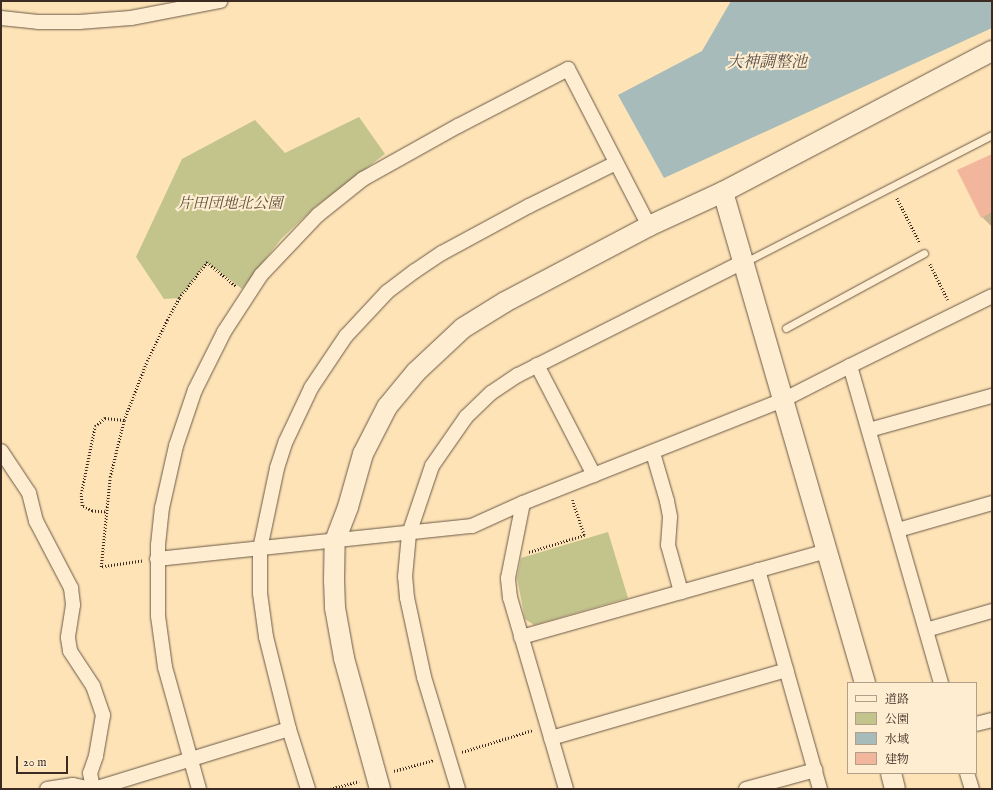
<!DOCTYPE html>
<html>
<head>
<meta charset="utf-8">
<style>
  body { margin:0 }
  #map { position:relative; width:993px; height:790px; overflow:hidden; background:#fde3b6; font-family:"IM FELL English","Noto Serif JP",serif }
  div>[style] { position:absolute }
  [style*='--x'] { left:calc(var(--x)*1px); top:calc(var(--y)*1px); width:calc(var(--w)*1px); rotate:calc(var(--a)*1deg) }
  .green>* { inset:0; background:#c3c38c }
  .water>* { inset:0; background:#a6bbba }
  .shadow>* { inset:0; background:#0003 }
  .building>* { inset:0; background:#f2b69d }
  .path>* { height:2.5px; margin-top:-1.25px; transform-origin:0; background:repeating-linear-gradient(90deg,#3c2b23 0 1px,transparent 0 3px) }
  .roads { filter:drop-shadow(0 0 1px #6c5948) drop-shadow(0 0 1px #6c5948) }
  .lane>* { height:7px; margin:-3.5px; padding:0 3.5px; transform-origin:3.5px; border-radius:3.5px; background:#feedd0 }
  .street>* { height:14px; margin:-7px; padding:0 7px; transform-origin:7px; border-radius:7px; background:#feedd0 }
  .secondary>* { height:20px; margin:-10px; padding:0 10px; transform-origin:10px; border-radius:10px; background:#feedd0 }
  span { translate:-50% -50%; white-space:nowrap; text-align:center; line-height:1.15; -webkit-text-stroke:4px #feedd0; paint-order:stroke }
  .park-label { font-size:15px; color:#5e513d; font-style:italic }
  .water-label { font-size:16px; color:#564f49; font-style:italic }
  .frame { position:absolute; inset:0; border:2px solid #3c2b23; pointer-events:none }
  .legend { position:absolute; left:847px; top:682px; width:130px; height:92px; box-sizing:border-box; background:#feedd0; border:1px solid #b09f8b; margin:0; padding:5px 7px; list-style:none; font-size:12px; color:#3c2b23 }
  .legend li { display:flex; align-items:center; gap:8px; height:20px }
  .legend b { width:20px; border:1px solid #b09f8b }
  .scale { position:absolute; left:16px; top:756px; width:52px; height:18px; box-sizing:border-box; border:2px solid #3c2b23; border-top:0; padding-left:5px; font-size:12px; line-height:14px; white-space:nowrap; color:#3c2b23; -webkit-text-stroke:3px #feedd0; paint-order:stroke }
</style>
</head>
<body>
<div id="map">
  <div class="green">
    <div style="clip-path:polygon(359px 117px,385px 154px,315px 207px,281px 239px,242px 289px,207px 262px,179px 298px,164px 299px,136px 257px,182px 159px,255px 120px,285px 153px)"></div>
    <div style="clip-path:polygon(608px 532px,628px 598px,534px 625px,525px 619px,517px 578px,521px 558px)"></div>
  </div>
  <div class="water">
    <div style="clip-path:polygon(731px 1px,992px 1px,992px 28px,664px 178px,618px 95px,702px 51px)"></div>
  </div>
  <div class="shadow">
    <div style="clip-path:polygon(992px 155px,992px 227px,982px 217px)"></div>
  </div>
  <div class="building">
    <div style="clip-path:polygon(992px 154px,992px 212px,981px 218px,957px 170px)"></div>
  </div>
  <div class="path">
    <div style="--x:897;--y:198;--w:51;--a:62.9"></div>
    <div style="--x:930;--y:264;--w:40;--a:63.4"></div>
    <div style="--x:105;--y:512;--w:13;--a:-176"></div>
    <div style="--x:92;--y:511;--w:11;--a:-153"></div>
    <div style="--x:82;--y:506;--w:12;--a:-95"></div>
    <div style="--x:81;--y:494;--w:69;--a:-78.4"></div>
    <div style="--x:95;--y:426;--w:13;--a:-39"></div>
    <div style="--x:105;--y:418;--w:19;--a:6"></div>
    <div style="--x:529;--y:552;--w:58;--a:-17.2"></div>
    <div style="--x:584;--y:535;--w:37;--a:-109"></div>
    <div style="--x:142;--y:561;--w:41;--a:171.7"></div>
    <div style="--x:101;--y:567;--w:90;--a:-84.3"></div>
    <div style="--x:110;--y:477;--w:59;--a:-76.2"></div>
    <div style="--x:124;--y:420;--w:63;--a:-68.7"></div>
    <div style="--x:147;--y:361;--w:46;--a:-64"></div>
    <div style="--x:167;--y:320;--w:25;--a:-61"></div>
    <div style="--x:179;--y:298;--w:46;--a:-52.1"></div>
    <div style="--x:207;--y:262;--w:38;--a:40"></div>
    <div style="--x:462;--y:752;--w:74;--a:-17.2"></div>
    <div style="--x:394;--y:771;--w:41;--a:-15.4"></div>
    <div style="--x:330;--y:789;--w:30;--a:-15"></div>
  </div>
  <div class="roads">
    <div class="lane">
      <div style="--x:745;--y:262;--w:278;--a:-27.2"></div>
      <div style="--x:786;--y:328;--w:157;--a:-28.5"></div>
    </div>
    <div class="street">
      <div style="--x:1;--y:18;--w:37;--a:6"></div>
      <div style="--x:38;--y:22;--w:41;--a:0"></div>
      <div style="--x:79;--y:22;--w:52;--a:-4.4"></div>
      <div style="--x:131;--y:18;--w:91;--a:-10.8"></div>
      <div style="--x:537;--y:365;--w:124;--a:62.6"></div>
      <div style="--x:869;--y:430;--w:128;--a:-15.5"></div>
      <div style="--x:1;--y:451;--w:50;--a:56.3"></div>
      <div style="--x:29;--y:493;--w:29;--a:76"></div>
      <div style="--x:36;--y:521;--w:76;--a:62.4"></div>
      <div style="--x:71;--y:588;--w:17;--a:83"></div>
      <div style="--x:73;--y:605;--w:33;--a:99"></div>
      <div style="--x:68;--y:638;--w:13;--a:81"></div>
      <div style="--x:70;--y:651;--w:42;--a:56.7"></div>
      <div style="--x:93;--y:686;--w:31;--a:71"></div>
      <div style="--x:103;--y:715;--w:42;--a:99.7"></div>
      <div style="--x:96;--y:756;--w:18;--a:109"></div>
      <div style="--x:90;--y:773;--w:16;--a:79"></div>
      <div style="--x:653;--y:453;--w:50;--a:73.7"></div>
      <div style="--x:667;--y:501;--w:16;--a:79"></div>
      <div style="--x:670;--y:517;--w:28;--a:94"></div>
      <div style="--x:668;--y:545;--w:49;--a:74.5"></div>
      <div style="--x:898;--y:530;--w:98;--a:-16"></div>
      <div style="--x:157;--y:559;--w:317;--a:-6"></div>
      <div style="--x:472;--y:526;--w:56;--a:-24.3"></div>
      <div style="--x:758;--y:570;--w:228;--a:74.2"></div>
      <div style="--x:926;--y:630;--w:69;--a:-16.1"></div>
      <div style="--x:521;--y:637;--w:318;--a:-15.7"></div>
      <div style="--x:941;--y:683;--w:330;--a:-106"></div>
      <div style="--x:850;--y:366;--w:158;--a:-26.2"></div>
      <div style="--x:976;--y:724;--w:16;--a:-14"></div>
      <div style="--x:289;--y:729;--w:95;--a:-104"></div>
      <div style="--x:266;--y:637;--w:44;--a:-97.8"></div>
      <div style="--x:260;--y:593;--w:44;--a:-90"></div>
      <div style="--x:260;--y:549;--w:83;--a:-78.1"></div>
      <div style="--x:277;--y:468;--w:28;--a:-72"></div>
      <div style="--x:286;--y:441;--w:59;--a:-64.7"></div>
      <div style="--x:311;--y:388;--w:63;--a:-56.1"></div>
      <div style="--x:346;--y:336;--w:60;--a:-47"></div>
      <div style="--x:387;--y:292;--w:35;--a:-37"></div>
      <div style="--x:415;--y:271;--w:32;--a:-34"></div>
      <div style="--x:442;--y:253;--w:99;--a:-28.4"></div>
      <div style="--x:529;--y:206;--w:97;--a:-26.3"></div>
      <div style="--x:551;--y:738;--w:245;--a:-16.1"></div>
      <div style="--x:967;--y:773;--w:17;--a:73"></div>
      <div style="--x:47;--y:789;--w:26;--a:-9"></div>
      <div style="--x:73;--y:785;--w:19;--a:12"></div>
      <div style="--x:94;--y:789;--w:204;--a:-17.1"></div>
      <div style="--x:289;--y:729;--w:63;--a:72.4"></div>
      <div style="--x:199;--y:789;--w:127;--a:-105.6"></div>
      <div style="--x:165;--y:667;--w:51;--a:-97.8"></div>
      <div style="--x:158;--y:616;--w:71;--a:-90"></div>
      <div style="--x:158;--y:545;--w:37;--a:-84"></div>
      <div style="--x:162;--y:508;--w:64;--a:-77.3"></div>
      <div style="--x:176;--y:446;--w:59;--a:-71.3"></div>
      <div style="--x:195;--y:390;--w:65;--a:-63.4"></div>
      <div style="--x:224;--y:332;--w:68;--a:-57"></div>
      <div style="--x:261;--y:275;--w:83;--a:-46.5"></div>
      <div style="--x:318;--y:215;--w:58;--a:-38.7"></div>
      <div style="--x:363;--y:179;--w:109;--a:-29.2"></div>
      <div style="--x:458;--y:126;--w:124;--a:-27.4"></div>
      <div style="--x:568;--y:69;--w:177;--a:62.7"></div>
      <div style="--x:458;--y:789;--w:117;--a:-106.9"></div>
      <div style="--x:424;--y:677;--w:81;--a:-102.1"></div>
      <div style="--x:407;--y:598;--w:21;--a:-95"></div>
      <div style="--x:405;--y:577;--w:43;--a:-84.7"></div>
      <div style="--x:409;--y:534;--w:72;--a:-71.3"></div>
      <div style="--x:432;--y:466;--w:60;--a:-55.2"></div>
      <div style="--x:466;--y:417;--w:35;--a:-44"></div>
      <div style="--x:491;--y:393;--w:32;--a:-34"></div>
      <div style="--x:518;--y:375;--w:252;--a:-26.7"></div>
      <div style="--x:566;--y:789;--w:199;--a:-106.3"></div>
      <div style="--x:510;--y:598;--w:20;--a:-96"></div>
      <div style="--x:508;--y:578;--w:76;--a:-78.7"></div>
      <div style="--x:523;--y:503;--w:280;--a:-21.6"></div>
      <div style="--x:783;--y:400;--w:75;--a:-26.9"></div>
      <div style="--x:746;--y:789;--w:72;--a:-15.4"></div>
    </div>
    <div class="secondary">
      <div style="--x:723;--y:192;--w:511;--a:73.87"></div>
      <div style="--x:891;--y:773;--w:16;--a:76"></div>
      <div style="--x:380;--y:789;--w:136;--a:-105.4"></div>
      <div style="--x:344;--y:658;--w:51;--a:-100.2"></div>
      <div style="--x:335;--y:608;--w:28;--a:-92"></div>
      <div style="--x:334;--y:580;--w:39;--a:-89"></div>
      <div style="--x:335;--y:541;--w:36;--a:-69"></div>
      <div style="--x:348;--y:507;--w:55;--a:-74.2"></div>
      <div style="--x:363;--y:454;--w:53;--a:-62.9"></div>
      <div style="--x:387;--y:407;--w:45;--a:-50.4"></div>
      <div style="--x:416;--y:372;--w:64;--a:-43.1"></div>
      <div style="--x:463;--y:328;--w:49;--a:-31.8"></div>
      <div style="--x:505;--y:302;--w:163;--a:-27.8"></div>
      <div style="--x:649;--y:226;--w:81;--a:-24.7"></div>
      <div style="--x:723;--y:192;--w:304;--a:-27.7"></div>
    </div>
  </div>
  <div class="park-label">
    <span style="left:230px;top:204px">片田団地北公園</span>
  </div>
  <div class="water-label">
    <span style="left:767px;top:63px">大神調整池</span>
  </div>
  <div class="frame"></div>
  <ul class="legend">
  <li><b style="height:5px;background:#feedd0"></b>道路</li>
  <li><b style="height:11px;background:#c3c38c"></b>公園</li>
  <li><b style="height:11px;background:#a6bbba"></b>水域</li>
  <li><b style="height:11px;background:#f2b69d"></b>建物</li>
  </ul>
  <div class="scale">20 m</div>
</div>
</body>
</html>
